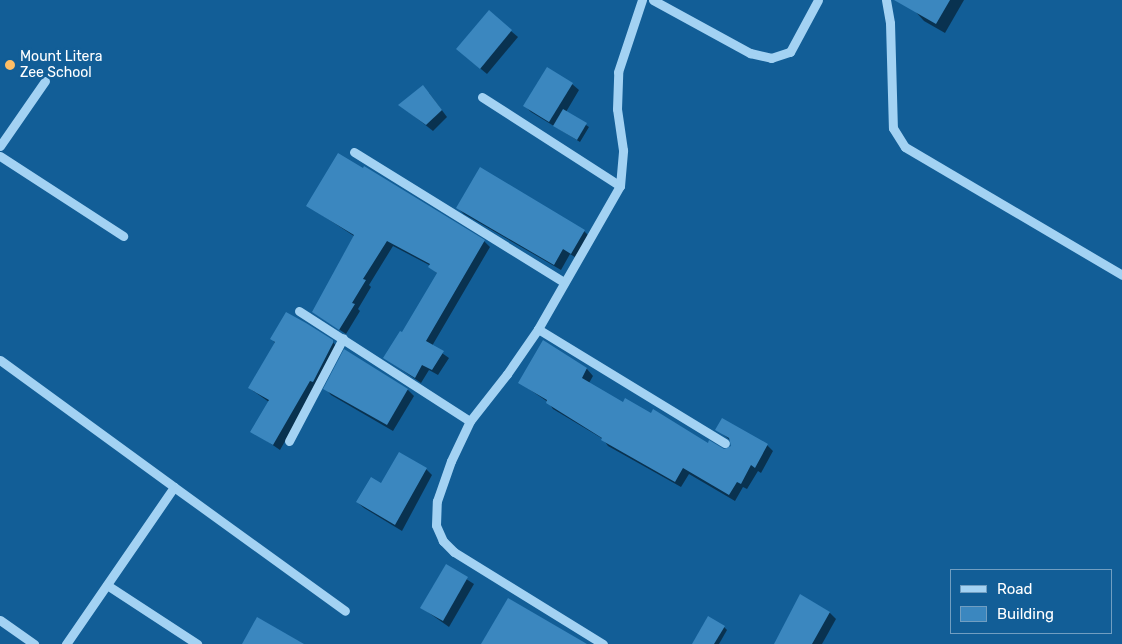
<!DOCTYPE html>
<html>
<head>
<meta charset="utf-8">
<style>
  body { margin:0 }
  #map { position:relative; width:1122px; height:644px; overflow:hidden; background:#125e97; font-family:Rubik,sans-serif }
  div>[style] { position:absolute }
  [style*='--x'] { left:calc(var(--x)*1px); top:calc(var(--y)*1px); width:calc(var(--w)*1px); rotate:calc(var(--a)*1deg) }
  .shadow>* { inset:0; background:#0007 }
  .building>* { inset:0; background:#3b87bf }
  .minor>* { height:9px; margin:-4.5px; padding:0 4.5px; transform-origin:4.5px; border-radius:4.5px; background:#a3d2f3 }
  .dots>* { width:14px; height:14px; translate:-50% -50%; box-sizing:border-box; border:2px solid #125e97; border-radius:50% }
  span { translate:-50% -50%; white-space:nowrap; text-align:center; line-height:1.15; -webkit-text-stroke:5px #125e97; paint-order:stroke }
  .poi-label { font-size:14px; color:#fff }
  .left { translate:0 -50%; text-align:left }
  .legend { position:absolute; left:950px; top:569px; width:162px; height:65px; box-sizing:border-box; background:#125e97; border:1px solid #719ec1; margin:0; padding:6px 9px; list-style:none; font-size:15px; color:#fff }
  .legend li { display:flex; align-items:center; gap:10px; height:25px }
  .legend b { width:25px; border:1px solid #719ec1 }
</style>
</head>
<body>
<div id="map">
  <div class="shadow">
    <div style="clip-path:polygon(921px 0,964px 0,945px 33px,924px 21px,915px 11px)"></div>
    <div style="clip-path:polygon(489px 12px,518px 37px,487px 74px,464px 55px)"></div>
    <div style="clip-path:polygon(572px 84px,579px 90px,566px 112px,589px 127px,580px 142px,531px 112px,525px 106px)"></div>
    <div style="clip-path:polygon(429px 93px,447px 117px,433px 131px,400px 105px)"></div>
    <div style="clip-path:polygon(481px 169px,584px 231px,591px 238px,578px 259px,570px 254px,561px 270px,464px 214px,458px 208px)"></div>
    <div style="clip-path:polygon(308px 206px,484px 241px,490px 247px,432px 346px,449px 358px,438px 375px,429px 370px,421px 383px,385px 358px,403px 334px,438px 274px,430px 267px,431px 266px,393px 246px,369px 285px,371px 287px,358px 309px,360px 311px,346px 334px,313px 312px,354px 236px)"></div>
    <div style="clip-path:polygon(272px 339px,332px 341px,338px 348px,280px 450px,252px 431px,269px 402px,249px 388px,275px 343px)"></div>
    <div style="clip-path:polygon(543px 342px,587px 369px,593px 376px,589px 383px,623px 404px,708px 445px,724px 451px,732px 446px,730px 440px,717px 429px,722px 419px,767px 445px,773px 451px,761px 473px,758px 471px,747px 489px,743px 487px,735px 501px,689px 474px,681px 487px,608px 446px,603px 439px,553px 409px,548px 402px,520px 383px)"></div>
    <div style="clip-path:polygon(345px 351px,408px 390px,414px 396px,393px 431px,331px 395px,325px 388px)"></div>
    <div style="clip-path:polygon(426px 469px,432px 475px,402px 531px,364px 508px,357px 502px,382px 485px)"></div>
    <div style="clip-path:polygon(446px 566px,474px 584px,449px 627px,422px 608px)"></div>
    <div style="clip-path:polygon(801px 596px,830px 613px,836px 619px,822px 644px,775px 644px)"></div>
    <div style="clip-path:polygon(724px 627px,727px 630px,719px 644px,699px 644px)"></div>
  </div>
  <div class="building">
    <div style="clip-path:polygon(894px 0,950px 0,936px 24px)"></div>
    <div style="clip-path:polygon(489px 10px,512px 30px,480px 69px,456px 49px)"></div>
    <div style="clip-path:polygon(547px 67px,573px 83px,549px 122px,523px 106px)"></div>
    <div style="clip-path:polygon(423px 85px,442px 110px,426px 125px,398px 105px)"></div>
    <div style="clip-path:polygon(563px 109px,587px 123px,577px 140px,553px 126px)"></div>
    <div style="clip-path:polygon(338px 153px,363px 168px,364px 166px,485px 240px,426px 341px,444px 351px,432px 370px,422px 365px,415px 378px,383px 358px,400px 331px,402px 332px,437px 273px,428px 267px,430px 264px,387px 241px,363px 279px,366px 280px,352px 303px,355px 304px,339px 330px,312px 312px,354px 235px,306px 206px)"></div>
    <div style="clip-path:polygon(480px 167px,585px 230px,571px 254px,563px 249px,554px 265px,456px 208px)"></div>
    <div style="clip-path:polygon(286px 312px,306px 323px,333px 340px,333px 343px,313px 382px,310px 381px,273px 445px,250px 432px,269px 400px,248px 388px,275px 342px,270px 339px)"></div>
    <div style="clip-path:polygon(543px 340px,587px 368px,582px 378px,623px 402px,625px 398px,651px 413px,653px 409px,708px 443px,709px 440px,724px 449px,731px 446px,729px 438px,715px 430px,722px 418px,768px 444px,755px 468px,751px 465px,741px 484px,737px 482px,729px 495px,683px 468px,675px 482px,601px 440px,602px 438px,546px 403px,547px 400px,518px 383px)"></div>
    <div style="clip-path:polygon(344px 349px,408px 389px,387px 425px,323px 389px)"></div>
    <div style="clip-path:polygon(399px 452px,427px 468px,395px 525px,356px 502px,371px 477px,381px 483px)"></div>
    <div style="clip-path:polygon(446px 564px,468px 577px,443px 621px,420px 608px)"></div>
    <div style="clip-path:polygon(800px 594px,830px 612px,812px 644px,774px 644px)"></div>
    <div style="clip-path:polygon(508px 598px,587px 644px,481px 644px)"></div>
    <div style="clip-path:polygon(708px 616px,725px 626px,714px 644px,692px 644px)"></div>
    <div style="clip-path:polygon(257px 617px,304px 644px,242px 644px)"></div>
  </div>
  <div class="minor">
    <div style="--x:653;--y:0;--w:111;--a:28.7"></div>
    <div style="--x:750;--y:53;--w:22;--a:13"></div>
    <div style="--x:771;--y:58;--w:20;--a:-18"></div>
    <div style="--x:790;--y:52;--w:59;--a:-61.7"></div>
    <div style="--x:886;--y:0;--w:23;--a:80"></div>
    <div style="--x:890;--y:23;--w:105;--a:88.4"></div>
    <div style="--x:893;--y:128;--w:22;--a:58"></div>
    <div style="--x:905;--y:147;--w:252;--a:30.5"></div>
    <div style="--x:482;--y:97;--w:164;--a:32.8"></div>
    <div style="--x:0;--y:146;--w:79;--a:-55.3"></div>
    <div style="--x:354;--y:152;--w:247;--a:31.8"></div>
    <div style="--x:0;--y:156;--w:147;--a:33"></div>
    <div style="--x:299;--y:311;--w:203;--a:32.8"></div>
    <div style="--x:538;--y:329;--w:219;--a:31.4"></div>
    <div style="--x:0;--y:360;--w:215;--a:36.1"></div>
    <div style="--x:174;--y:487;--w:191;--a:124.5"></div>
    <div style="--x:289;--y:441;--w:116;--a:-62.3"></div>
    <div style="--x:174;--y:487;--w:211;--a:35.9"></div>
    <div style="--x:107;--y:585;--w:108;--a:33.2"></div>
    <div style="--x:0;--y:620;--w:42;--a:35.2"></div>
    <div style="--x:603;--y:644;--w:175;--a:-148.3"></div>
    <div style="--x:454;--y:552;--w:16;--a:-135"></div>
    <div style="--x:443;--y:541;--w:17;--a:-114"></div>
    <div style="--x:436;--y:525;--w:24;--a:-88"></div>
    <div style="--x:437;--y:501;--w:42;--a:-70.7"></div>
    <div style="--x:451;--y:461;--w:44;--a:-64.6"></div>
    <div style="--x:470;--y:421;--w:60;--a:-51.8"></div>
    <div style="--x:507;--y:374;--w:55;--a:-55.4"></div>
    <div style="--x:538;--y:329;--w:165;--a:-60.2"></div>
    <div style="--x:620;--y:186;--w:36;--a:-85"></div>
    <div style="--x:623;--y:150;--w:41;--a:-98.3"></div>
    <div style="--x:617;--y:109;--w:37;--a:-88"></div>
    <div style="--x:618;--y:72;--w:76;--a:-71.6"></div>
  </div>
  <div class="dots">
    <div style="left:10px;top:65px;background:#ffbe65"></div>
  </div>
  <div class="poi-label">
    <span class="left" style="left:20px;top:65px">Mount Litera<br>Zee School</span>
  </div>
  <ul class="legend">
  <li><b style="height:6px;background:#a3d2f3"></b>Road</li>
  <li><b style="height:14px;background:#3b87bf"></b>Building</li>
  </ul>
</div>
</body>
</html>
